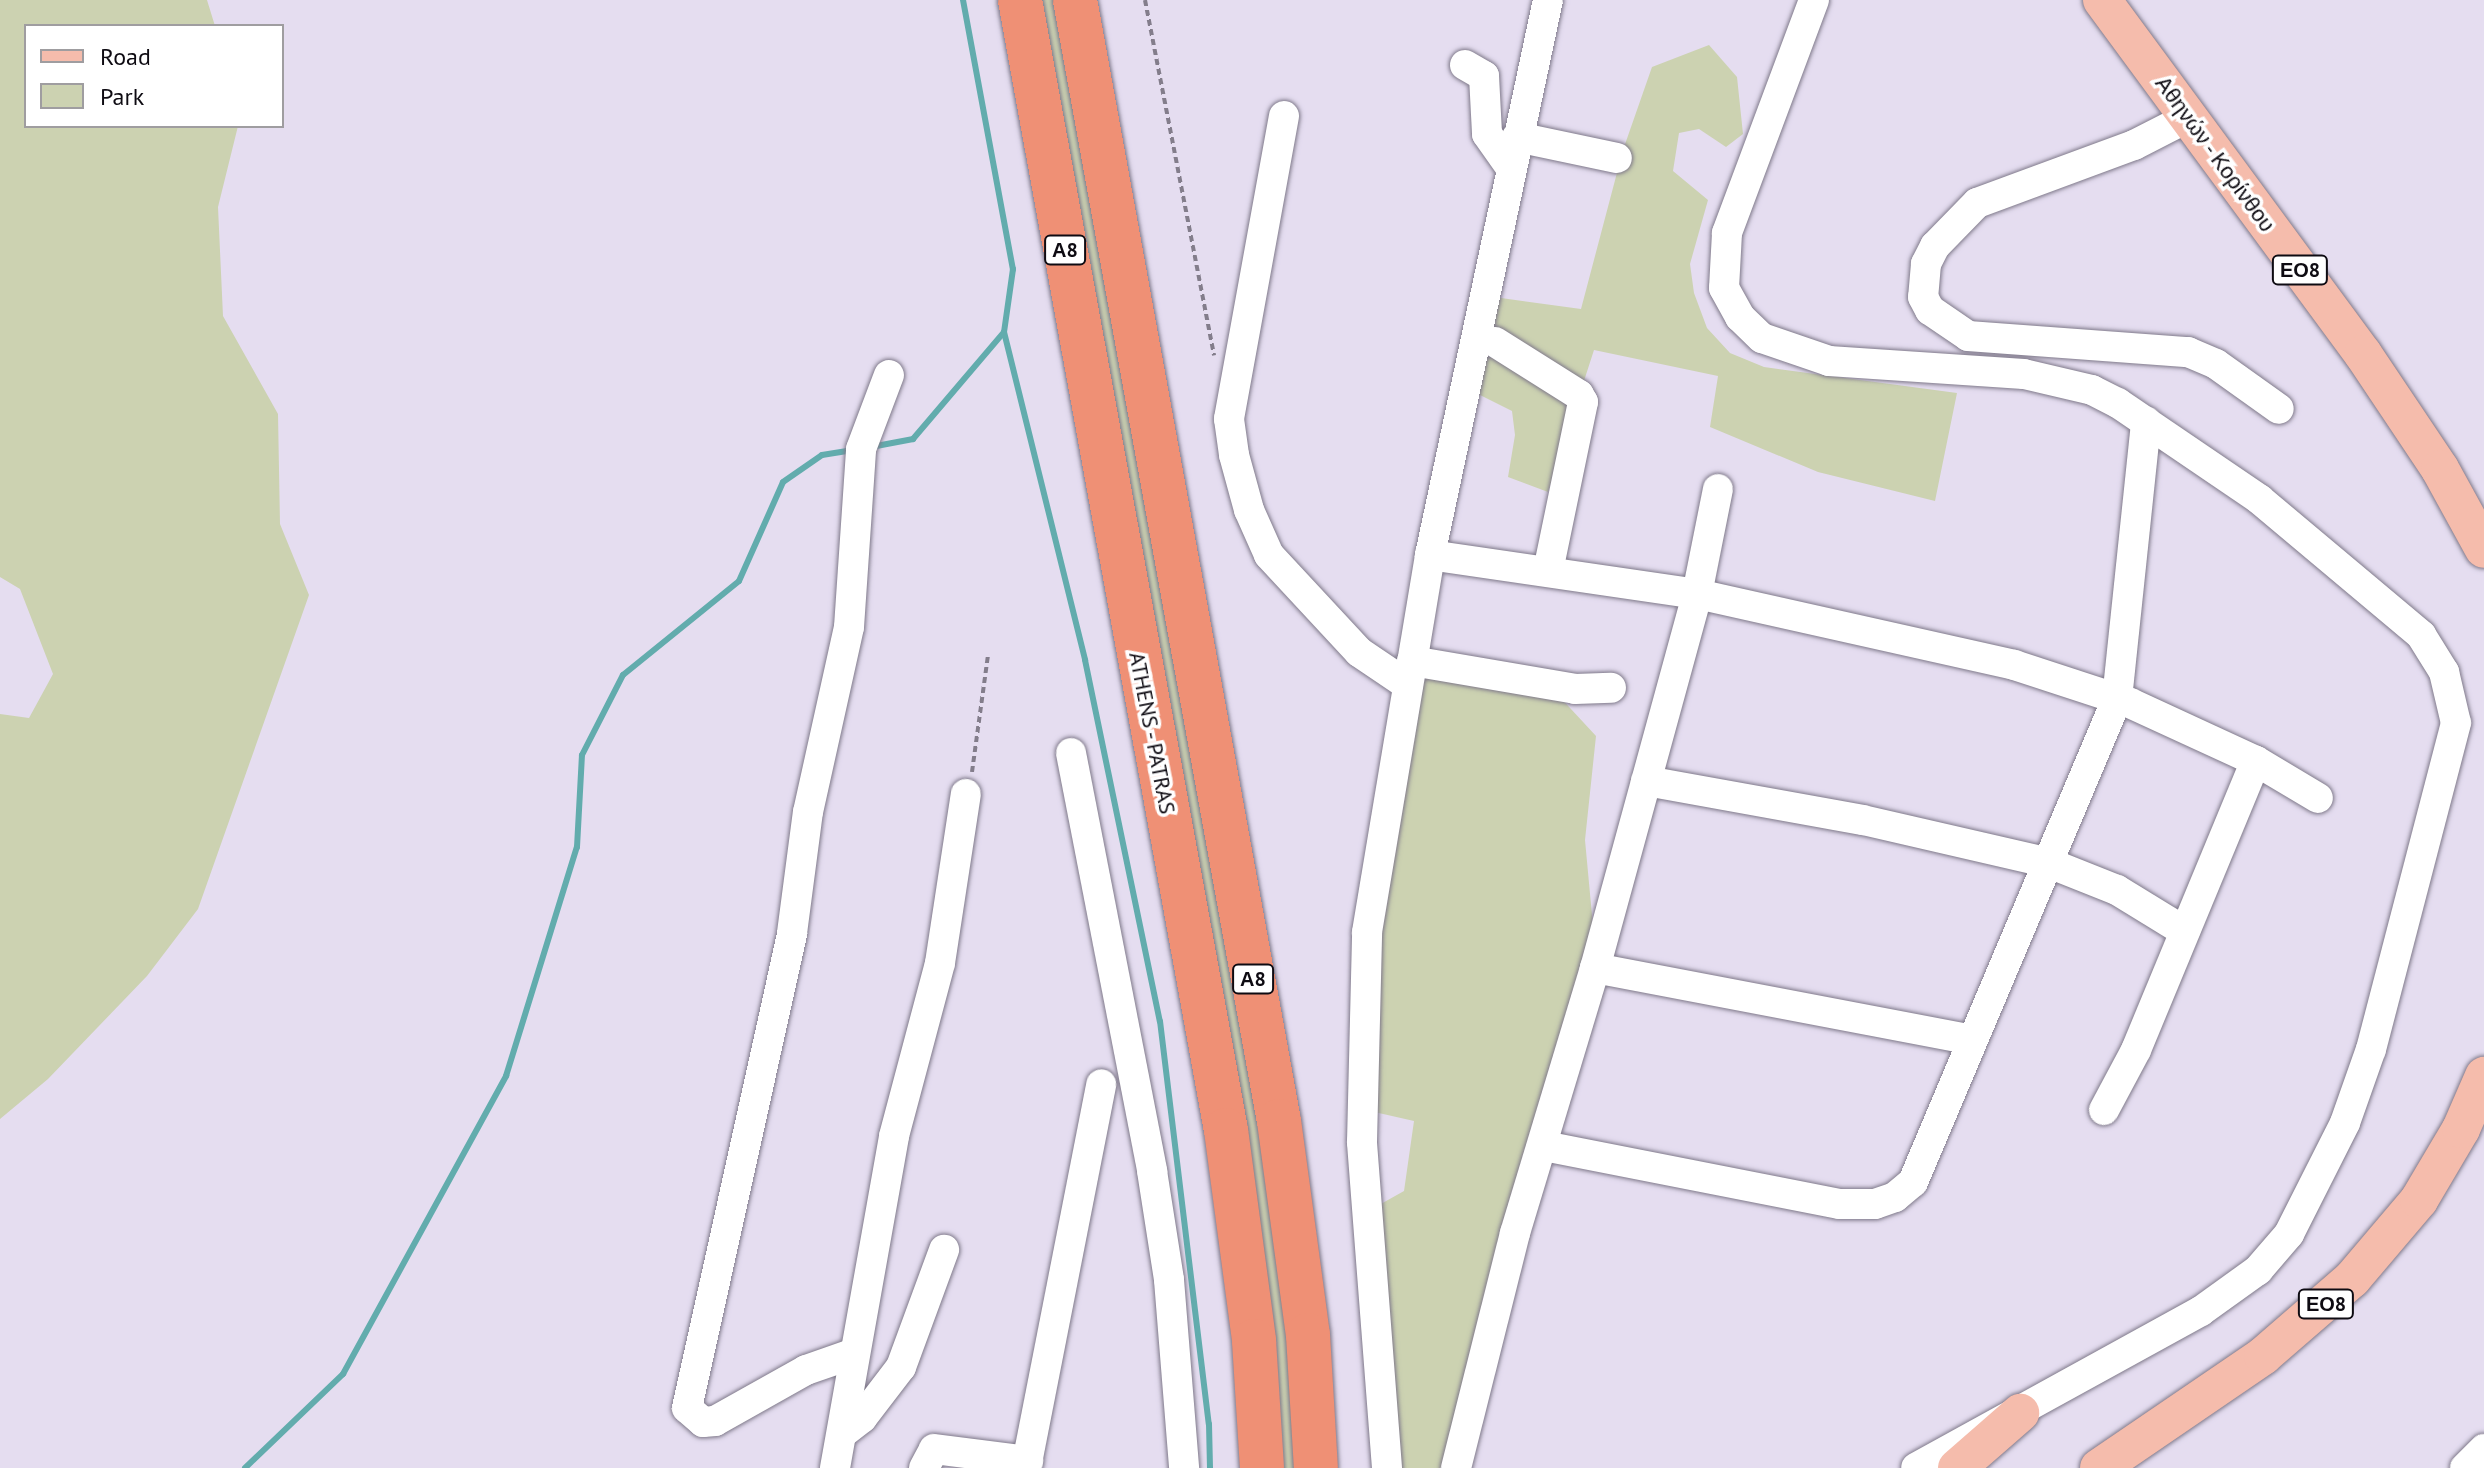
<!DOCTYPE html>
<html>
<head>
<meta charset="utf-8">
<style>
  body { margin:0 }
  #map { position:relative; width:2484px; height:1468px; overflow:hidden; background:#e5ddf0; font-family:"PT Sans",sans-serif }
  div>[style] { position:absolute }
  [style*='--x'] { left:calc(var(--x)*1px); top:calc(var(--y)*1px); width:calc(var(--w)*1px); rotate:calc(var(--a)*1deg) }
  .green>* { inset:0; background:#ccd2b1 }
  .stream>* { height:6px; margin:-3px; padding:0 3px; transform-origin:3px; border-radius:3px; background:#62acad }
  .path>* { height:4px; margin-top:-2px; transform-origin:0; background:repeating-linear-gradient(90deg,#837d8b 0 6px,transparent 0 10px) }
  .roads { filter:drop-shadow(0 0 2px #7f798a) drop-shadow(0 0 2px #7f798a) }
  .minor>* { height:30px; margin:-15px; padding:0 15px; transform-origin:15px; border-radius:15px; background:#fff }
  .major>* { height:38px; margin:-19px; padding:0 19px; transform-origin:19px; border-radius:19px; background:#f5bcac }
  .highway>* { height:44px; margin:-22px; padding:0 22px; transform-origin:22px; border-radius:22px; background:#ef9075 }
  span { translate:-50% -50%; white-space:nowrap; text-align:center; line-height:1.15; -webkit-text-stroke:7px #fff; paint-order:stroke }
  .shield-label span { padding:2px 6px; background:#fff; border:2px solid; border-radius:6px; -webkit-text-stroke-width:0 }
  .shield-label { font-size:20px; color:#0e0b12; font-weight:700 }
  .street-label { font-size:22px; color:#0e0b12 }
  .legend { position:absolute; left:24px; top:24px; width:260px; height:104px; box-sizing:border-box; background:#fff; border:2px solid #9f9da0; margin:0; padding:10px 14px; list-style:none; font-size:24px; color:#0e0b12 }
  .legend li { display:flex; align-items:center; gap:16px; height:40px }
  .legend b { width:40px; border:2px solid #9f9da0 }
</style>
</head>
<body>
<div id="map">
  <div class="green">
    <div style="clip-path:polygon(0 0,207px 0,215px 26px,26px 26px,26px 126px,238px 126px,218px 207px,223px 316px,278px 414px,280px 524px,309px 595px,198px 909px,147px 976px,48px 1079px,0 1119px,0 714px,29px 718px,53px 674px,20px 589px,0 577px)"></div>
    <div style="clip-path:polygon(1042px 0,1054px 0,1259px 1125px,1287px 1337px,1296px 1468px,1284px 1468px,1276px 1339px,1247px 1127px)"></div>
    <div style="clip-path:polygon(1709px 45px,1737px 77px,1743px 134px,1726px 147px,1699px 129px,1679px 133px,1673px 171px,1708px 200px,1690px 264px,1694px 293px,1707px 328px,1730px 353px,1764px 367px,1957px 393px,1935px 501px,1818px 472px,1710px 427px,1718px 376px,1594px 350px,1548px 492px,1508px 477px,1515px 435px,1512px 411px,1474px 392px,1494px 297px,1581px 309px,1623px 150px,1652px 67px)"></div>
    <div style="clip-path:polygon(1421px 672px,1558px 695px,1596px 736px,1585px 840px,1593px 926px,1442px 1468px,1395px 1468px,1379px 1205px,1404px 1191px,1414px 1121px,1370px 1111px,1373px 950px)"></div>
  </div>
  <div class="stream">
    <div style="--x:963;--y:0;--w:274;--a:79.5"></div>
    <div style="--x:1013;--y:269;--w:64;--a:98.1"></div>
    <div style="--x:1004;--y:332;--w:338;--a:76.1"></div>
    <div style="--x:1085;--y:660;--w:369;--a:78.3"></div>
    <div style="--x:1160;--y:1021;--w:406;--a:83.1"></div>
    <div style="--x:1209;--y:1424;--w:44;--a:88.7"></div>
    <div style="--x:871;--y:447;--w:43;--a:-10.8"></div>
    <div style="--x:913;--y:439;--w:140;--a:-49.6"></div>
    <div style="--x:245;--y:1468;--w:136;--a:-43.8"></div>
    <div style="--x:343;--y:1374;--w:340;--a:-61.3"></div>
    <div style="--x:506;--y:1076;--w:240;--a:-72.8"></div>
    <div style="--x:577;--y:847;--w:92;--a:-86.9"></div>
    <div style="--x:582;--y:755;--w:90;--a:-62.9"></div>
    <div style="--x:623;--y:675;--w:149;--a:-39"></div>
    <div style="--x:739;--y:581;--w:108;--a:-66"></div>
    <div style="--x:783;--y:482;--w:47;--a:-34.7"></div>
    <div style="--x:822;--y:455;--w:30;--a:-9"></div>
  </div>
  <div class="path">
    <div style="--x:1145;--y:0;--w:362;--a:79"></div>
    <div style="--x:972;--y:772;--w:118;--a:-82.2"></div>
  </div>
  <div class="roads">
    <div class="minor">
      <div style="--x:1814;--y:0;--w:249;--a:110.5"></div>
      <div style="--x:1727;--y:233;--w:55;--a:93.1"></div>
      <div style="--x:1724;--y:288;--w:33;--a:61"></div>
      <div style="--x:1740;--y:317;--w:30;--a:44"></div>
      <div style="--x:1762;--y:338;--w:71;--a:18.9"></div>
      <div style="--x:1829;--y:361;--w:195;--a:3.8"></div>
      <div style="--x:2024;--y:374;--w:70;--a:13.2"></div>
      <div style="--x:2092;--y:390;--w:29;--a:27"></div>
      <div style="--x:2118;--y:403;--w:171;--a:34.2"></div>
      <div style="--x:2259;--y:499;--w:212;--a:40"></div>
      <div style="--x:2421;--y:635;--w:44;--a:58.1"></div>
      <div style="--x:2444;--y:672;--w:52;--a:76.8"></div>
      <div style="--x:2456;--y:723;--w:337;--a:104.6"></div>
      <div style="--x:2371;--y:1049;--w:78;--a:109.4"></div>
      <div style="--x:2345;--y:1123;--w:124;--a:116.8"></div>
      <div style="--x:2289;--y:1234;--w:48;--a:130.7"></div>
      <div style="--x:2258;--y:1270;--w:70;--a:144.3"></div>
      <div style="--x:2201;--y:1311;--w:325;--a:151.2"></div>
      <div style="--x:1465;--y:65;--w:22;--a:30"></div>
      <div style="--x:1484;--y:76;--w:58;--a:87"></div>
      <div style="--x:1487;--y:134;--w:42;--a:54.8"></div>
      <div style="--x:1284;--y:116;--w:308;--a:100.3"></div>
      <div style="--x:1229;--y:419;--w:36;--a:82"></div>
      <div style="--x:1234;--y:455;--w:57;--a:74.7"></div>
      <div style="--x:1249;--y:510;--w:49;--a:66"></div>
      <div style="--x:1269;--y:555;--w:132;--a:47.1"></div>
      <div style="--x:1359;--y:652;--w:59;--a:34"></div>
      <div style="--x:2187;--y:118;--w:59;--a:153"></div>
      <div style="--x:2134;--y:145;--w:167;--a:159.7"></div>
      <div style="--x:1977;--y:203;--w:60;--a:134.3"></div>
      <div style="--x:1935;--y:246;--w:20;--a:117"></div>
      <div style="--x:1926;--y:264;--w:33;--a:95"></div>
      <div style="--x:1923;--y:297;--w:15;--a:62"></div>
      <div style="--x:1930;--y:310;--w:46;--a:34.4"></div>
      <div style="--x:1968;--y:336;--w:221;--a:4.2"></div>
      <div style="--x:2188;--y:352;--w:30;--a:23"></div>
      <div style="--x:2216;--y:364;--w:77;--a:35.5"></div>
      <div style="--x:1517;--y:137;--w:102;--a:11.9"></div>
      <div style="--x:1495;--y:342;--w:99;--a:32.2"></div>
      <div style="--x:1579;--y:395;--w:8;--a:60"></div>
      <div style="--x:1583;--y:402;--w:173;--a:101.7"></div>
      <div style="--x:1430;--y:555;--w:270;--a:8.3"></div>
      <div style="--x:1697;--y:594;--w:325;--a:12.6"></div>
      <div style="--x:2014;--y:665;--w:122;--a:18.1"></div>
      <div style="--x:2130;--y:703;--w:139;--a:24.7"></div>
      <div style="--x:2256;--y:761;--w:72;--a:30.8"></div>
      <div style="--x:1412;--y:661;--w:165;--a:9.7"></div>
      <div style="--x:1575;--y:689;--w:36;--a:-2"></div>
      <div style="--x:1071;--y:753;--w:426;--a:79"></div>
      <div style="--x:1152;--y:1171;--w:110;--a:81.1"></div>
      <div style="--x:1169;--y:1280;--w:189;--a:85.4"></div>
      <div style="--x:1646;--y:781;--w:220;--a:10.2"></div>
      <div style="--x:1863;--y:820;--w:191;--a:13"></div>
      <div style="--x:2049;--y:863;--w:73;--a:21.7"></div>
      <div style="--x:2117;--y:890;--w:79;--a:31.5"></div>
      <div style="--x:1595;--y:968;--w:383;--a:10.8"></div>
      <div style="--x:2104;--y:1110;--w:68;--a:-61.9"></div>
      <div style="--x:2136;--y:1050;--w:313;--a:-67.5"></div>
      <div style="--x:1544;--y:1146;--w:301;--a:11.1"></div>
      <div style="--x:1839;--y:1204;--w:36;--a:0"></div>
      <div style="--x:1875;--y:1204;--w:21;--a:-19"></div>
      <div style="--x:1895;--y:1197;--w:23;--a:-40"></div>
      <div style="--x:1913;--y:1182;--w:524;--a:-67.1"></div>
      <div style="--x:2117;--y:699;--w:279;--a:-84"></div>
      <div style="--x:852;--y:1354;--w:49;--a:160.8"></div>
      <div style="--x:806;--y:1370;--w:104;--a:150.7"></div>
      <div style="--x:715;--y:1421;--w:12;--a:175"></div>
      <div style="--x:703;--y:1422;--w:21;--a:-139"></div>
      <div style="--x:687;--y:1408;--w:486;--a:-77.5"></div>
      <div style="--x:792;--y:933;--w:122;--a:-82.5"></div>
      <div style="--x:808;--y:812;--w:189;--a:-77.5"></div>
      <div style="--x:849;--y:627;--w:178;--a:-86.1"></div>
      <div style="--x:861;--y:449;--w:79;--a:-69.3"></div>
      <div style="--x:844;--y:1432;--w:23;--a:-38"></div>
      <div style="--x:862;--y:1418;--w:64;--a:-52.6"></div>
      <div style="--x:901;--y:1367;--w:125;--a:-69.8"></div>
      <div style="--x:835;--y:1468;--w:337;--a:-79.9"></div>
      <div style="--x:894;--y:1136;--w:179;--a:-75.1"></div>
      <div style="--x:940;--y:963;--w:171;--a:-81.3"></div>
      <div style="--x:924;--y:1468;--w:21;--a:-62"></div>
      <div style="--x:934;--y:1449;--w:95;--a:7.3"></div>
      <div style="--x:1026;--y:1468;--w:391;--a:-78.9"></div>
      <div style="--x:1387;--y:1468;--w:327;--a:-94.4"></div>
      <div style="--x:1362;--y:1142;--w:210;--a:-88.6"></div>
      <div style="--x:1367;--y:932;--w:382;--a:-80.5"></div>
      <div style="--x:1430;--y:555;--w:567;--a:-78"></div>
      <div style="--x:1456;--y:1468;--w:242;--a:-75.9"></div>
      <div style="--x:1515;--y:1233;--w:277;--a:-73.2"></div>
      <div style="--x:1595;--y:968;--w:388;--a:-74.7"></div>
      <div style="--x:1697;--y:594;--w:107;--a:-78.7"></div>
      <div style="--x:2465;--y:1468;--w:27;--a:-45"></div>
    </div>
    <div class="major">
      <div style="--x:2102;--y:0;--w:440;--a:53.6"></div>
      <div style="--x:2363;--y:354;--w:138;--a:56.2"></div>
      <div style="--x:2440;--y:469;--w:91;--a:61.2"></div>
      <div style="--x:1957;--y:1468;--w:84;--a:-41.1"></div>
      <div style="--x:2099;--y:1468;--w:199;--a:-34.3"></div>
      <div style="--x:2263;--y:1356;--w:118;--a:-40.9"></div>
      <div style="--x:2352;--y:1279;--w:104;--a:-49.7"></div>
      <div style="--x:2419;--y:1200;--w:82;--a:-59.4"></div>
      <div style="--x:2461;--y:1129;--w:58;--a:-66.5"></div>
    </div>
    <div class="highway">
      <div style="--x:1020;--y:0;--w:1149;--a:79.67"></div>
      <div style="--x:1226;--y:1130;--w:213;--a:82.4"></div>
      <div style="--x:1254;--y:1341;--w:127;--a:86.4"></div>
      <div style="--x:1075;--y:0;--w:1139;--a:79.69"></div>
      <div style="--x:1279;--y:1121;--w:216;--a:82.3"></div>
      <div style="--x:1308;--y:1335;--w:133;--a:86.6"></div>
    </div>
  </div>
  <div class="shield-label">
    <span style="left:1065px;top:250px">Α8</span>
    <span style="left:2300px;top:270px">ΕΟ8</span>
    <span style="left:1253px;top:979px">Α8</span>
    <span style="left:2326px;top:1304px">ΕΟ8</span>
  </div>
  <div class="street-label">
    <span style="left:2215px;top:154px;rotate:54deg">Αθηνών - Κορίνθου</span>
    <span style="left:1152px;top:733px;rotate:79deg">ATHENS - PATRAS</span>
  </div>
  <ul class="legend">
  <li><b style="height:10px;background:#f5bcac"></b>Road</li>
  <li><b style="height:22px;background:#ccd2b1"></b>Park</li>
  </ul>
</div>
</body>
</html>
